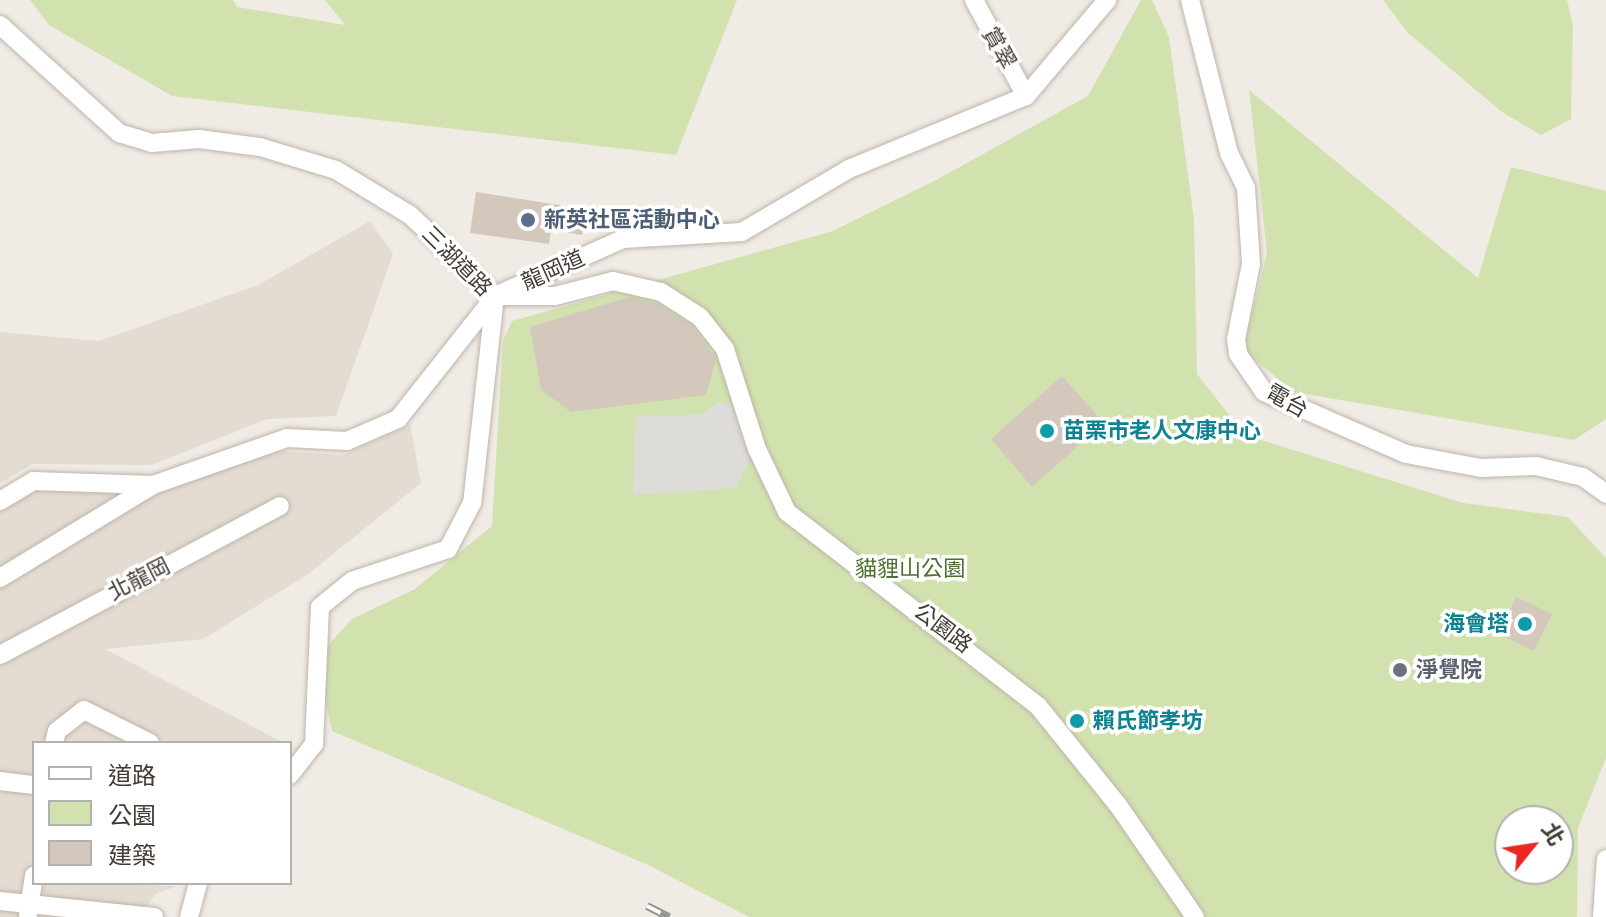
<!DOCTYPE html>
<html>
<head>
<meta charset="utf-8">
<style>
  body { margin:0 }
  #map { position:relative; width:1606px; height:917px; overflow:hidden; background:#f0ebe4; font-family:Raleway,"Noto Sans TC",sans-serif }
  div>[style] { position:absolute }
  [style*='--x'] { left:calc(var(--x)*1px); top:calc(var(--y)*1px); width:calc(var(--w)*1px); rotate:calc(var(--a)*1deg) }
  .residential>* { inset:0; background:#e4dcd2 }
  .green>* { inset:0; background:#d2e2af }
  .parking>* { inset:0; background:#dedcd9 }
  .building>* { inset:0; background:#d4c8bd }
  .roads { filter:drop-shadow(0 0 2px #beb5aa) drop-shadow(0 0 2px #beb5aa) }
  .minor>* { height:18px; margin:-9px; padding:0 9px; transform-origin:9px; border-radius:9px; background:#fff }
  .rail>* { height:8px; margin-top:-4px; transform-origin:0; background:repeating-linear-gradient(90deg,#fff 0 15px,#939393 0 30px); box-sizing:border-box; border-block:2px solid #939393 }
  .dots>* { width:22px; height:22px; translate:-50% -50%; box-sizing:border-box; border:4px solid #fff; border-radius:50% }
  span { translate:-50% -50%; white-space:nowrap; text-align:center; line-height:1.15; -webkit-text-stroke:7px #fff; paint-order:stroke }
  .street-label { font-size:22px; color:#423b34 }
  .service-label { font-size:22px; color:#4e5e75; font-weight:700 }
  .left { translate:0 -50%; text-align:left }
  .culture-label { font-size:22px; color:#0d838f; font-weight:700 }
  .right { translate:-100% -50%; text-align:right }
  .park-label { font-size:22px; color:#4e6f2d }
  .worship-label { font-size:22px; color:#5b616d; font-weight:700 }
  .legend { position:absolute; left:32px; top:741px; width:260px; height:144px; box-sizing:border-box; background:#fff; border:2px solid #b3b1ae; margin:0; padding:10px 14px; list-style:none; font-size:24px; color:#423b34 }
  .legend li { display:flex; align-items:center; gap:16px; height:40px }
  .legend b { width:40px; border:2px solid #b3b1ae }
  .north { position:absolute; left:1494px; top:805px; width:80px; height:80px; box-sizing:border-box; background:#fff; border:2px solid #b3b1ae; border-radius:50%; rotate:60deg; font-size:22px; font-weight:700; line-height:32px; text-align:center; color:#423b34 }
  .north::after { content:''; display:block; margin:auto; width:28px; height:36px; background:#ea2722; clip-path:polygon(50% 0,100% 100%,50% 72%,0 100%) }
</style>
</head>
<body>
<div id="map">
  <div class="residential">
    <div style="clip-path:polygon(370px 221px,393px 254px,336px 416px,267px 419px,152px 465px,33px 464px,0 483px,0 332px,99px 341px,258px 285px)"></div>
    <div style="clip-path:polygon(410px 424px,421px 483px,307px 575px,203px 639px,105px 649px,284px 743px,34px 743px,34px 883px,177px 886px,155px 894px,140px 917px,0 917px,0 510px,34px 490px,156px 492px,282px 451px,344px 455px)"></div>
  </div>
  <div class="green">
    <div style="clip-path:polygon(30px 0,233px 0,237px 7px,345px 25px,325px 0,737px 0,676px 155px,172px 96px,49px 25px)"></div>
    <div style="clip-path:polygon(evenodd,1141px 0,1152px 0,1169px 37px,1194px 219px,1197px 374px,1245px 435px,1463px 503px,1568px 517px,1606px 558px,1606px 758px,1578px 828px,1577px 917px,749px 917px,646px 864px,332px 731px,316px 659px,352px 619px,415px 589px,492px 526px,503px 341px,512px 321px,833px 231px,938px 179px,1088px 96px,1141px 0,1510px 821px,1558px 821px,1558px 869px,1510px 869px,1510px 821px)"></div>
    <div style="clip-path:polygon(1383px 0,1567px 0,1573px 25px,1571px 119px,1541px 135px,1502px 112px,1408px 33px)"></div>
    <div style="clip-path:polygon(1249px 90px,1478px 278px,1511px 167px,1606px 191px,1606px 419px,1574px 440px,1294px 392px,1243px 350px,1267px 253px)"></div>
  </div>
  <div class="parking">
    <div style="clip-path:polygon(720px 402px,735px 405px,744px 420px,749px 462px,736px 488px,633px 495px,636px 417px,701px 414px)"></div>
  </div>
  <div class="building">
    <div style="clip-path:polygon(476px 192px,585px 209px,582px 235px,551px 230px,549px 244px,470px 233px)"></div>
    <div style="clip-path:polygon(629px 297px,658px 304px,692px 326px,716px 359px,706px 395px,571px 412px,541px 390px,530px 327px)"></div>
    <div style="clip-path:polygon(1062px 376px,1104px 423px,1032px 487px,991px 439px)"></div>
    <div style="clip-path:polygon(1516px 597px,1552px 614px,1534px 651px,1499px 634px)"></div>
  </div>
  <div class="roads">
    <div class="minor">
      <div style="--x:974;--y:0;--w:109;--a:61.6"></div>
      <div style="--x:1190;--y:0;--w:158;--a:75.7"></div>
      <div style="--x:1229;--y:153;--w:39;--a:64"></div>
      <div style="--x:1246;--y:188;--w:76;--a:86.2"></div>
      <div style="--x:1251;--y:264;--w:76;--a:101.3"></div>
      <div style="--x:1236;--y:339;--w:15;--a:82"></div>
      <div style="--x:1238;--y:354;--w:46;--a:55.6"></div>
      <div style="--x:1264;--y:392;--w:155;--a:23.6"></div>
      <div style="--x:1406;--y:454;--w:76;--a:10.6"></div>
      <div style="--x:1481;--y:468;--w:55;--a:-2.1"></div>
      <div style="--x:1536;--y:466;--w:48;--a:13.2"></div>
      <div style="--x:1583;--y:477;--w:29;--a:36"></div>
      <div style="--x:0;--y:25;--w:161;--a:42.2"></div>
      <div style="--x:119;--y:133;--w:34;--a:17"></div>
      <div style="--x:152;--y:143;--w:47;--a:-4.9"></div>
      <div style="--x:199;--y:139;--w:62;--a:7.5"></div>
      <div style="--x:260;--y:147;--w:79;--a:16.8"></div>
      <div style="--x:336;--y:170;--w:87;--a:31.3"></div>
      <div style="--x:410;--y:215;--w:117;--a:43.6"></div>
      <div style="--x:495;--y:296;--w:208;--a:96.3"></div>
      <div style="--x:472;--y:503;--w:52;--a:117.6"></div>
      <div style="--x:448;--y:549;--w:101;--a:161.6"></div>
      <div style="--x:352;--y:581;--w:41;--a:140.9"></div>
      <div style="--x:320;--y:607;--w:137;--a:92.5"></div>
      <div style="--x:314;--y:744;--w:39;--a:128"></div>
      <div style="--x:502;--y:296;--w:53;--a:0"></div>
      <div style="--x:555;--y:296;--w:60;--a:-14.5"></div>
      <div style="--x:613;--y:281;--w:49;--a:12.9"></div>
      <div style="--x:661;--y:292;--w:46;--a:32.7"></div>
      <div style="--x:700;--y:317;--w:41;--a:52"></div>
      <div style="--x:725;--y:349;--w:105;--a:72.3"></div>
      <div style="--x:757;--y:449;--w:70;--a:64.5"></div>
      <div style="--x:787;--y:512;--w:317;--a:37.7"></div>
      <div style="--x:1038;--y:706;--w:127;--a:51.1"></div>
      <div style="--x:1118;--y:805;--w:136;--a:55.5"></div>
      <div style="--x:0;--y:501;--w:39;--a:-31"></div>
      <div style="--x:33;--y:481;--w:120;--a:1.9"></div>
      <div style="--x:153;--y:485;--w:142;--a:-19.3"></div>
      <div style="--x:287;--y:438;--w:60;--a:2.9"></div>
      <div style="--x:347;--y:441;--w:56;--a:-23.3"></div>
      <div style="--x:398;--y:419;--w:157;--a:-51.7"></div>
      <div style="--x:495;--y:296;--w:140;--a:-24"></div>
      <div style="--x:623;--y:239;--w:119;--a:-3.4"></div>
      <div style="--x:742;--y:232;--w:124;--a:-30.5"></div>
      <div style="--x:849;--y:169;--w:191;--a:-22.4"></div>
      <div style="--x:1026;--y:96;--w:126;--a:-49.8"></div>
      <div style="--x:0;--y:578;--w:179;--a:-31.3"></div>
      <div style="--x:0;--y:655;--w:317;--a:-28"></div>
      <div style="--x:54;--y:743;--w:12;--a:-76"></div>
      <div style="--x:57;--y:731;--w:34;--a:-38"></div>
      <div style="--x:84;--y:710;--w:74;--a:26.6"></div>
      <div style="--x:0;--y:781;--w:34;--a:7"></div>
      <div style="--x:0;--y:901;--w:155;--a:5.9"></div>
      <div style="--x:28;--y:914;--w:39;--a:-81"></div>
      <div style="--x:189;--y:917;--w:35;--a:-75"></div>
      <div style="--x:1602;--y:917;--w:58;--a:-86.1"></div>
    </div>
  </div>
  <div class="rail">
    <div style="--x:647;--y:906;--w:25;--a:27"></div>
  </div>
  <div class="dots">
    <div style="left:528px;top:220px;background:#5c6f8a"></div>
    <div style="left:1047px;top:431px;background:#0f9aa8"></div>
    <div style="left:1525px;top:624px;background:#0f9aa8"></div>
    <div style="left:1400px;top:670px;background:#6b7280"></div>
    <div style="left:1077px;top:721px;background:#0f9aa8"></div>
  </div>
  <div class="street-label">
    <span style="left:999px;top:48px;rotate:61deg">賞翠</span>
    <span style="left:457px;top:261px;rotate:45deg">三湖道路</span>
    <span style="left:553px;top:270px;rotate:-24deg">龍岡道</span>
    <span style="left:1287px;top:401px;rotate:29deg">電台</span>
    <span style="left:139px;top:579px;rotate:-27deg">北龍岡</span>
    <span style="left:943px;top:628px;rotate:37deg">公園路</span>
  </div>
  <div class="service-label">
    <span class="left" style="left:544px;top:220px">新英社區活動中心</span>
  </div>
  <div class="culture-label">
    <span class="left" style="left:1063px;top:431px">苗栗市老人文康中心</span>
    <span class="right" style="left:1509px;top:624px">海會塔</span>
    <span class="left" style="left:1093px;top:721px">賴氏節孝坊</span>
  </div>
  <div class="park-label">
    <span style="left:910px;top:569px">貓貍山公園</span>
  </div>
  <div class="worship-label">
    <span class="left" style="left:1416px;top:670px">淨覺院</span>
  </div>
  <ul class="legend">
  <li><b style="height:10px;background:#fff"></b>道路</li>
  <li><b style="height:22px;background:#d2e2af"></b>公園</li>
  <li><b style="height:22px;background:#d4c8bd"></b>建築</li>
  </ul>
  <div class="north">北</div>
</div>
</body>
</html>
